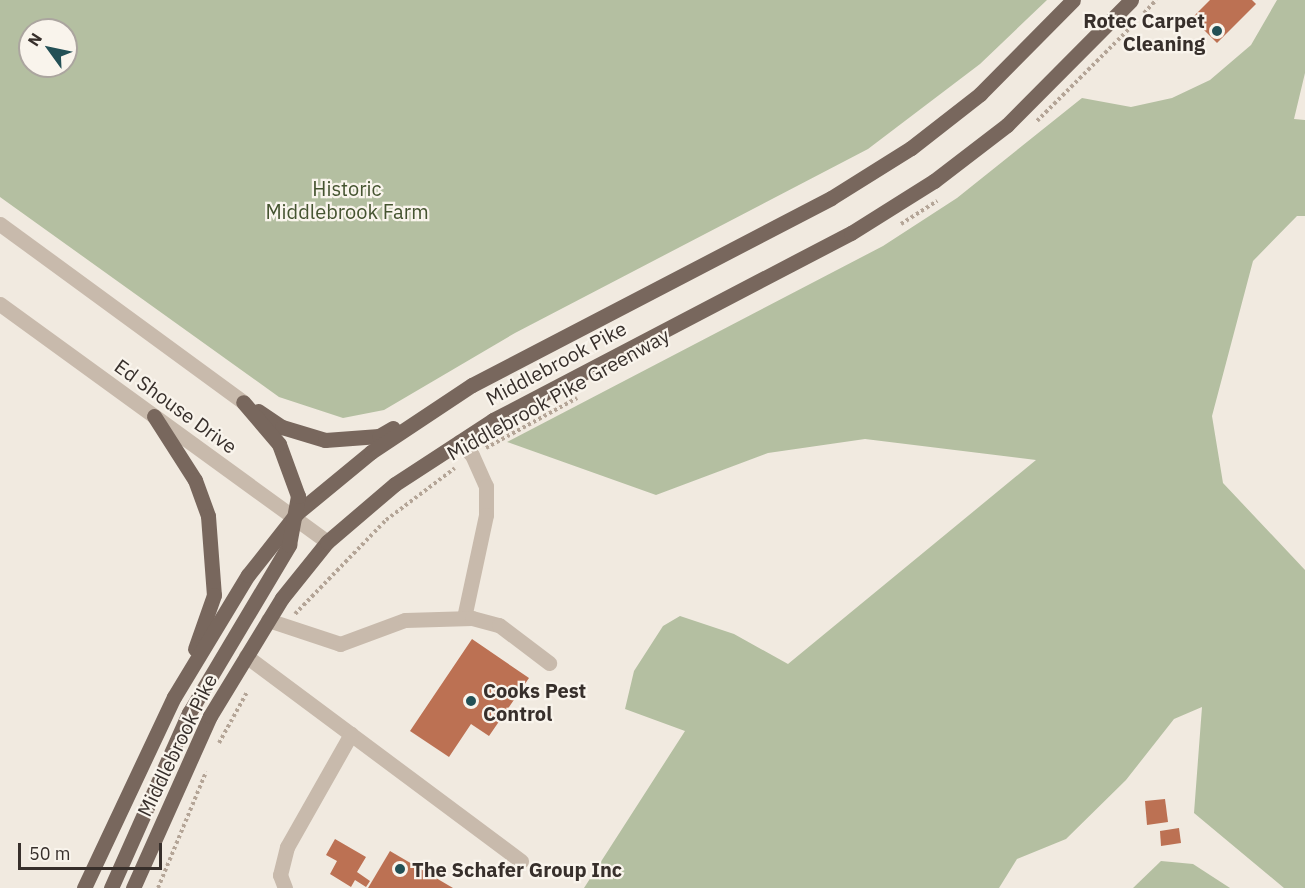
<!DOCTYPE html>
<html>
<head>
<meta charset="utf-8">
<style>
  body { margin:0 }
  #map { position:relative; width:1305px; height:888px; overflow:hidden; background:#f1eae0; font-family:"IBM Plex Sans",sans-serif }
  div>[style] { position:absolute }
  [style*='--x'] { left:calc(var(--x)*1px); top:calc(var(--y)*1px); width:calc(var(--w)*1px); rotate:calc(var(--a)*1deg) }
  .green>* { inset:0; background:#b4bfa1 }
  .building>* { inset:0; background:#bc7153 }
  .path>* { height:4px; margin-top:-2px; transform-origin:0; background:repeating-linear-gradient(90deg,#b4a597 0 3px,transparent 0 6px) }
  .minor>* { height:15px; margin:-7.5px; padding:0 7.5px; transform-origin:7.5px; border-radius:7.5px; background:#c8baac }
  .major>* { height:15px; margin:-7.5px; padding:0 7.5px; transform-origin:7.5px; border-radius:7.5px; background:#78675d }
  .dots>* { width:16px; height:16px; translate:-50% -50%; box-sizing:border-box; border:3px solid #f9f4ec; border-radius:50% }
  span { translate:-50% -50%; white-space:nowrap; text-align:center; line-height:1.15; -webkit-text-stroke:4.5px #f9f4ec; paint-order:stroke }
  .poi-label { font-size:20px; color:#372f2b; font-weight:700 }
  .right { translate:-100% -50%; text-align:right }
  .left { translate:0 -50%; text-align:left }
  .park-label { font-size:20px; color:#455430 }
  .street-label { font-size:20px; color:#372f2b }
  .north { position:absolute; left:18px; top:18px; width:60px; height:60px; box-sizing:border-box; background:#f9f4ec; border:2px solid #aba59f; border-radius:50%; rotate:303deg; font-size:16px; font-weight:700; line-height:24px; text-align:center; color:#372f2b }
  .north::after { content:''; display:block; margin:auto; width:21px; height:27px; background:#235056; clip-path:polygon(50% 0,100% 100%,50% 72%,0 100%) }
  .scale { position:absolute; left:18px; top:843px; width:144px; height:27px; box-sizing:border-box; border:3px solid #372f2b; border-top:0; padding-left:8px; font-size:18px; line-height:21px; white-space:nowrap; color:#372f2b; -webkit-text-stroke:4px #f9f4ec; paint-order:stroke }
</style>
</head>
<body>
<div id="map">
  <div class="green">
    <div style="clip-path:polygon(evenodd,0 0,1047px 0,980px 64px,868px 149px,515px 333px,384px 410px,343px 418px,279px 397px,0 197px,0 0,30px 30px,66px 30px,66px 66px,30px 66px,30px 30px)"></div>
    <div style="clip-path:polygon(1277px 0,1305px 0,1305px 73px,1294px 119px,1305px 120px,1305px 216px,1297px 216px,1253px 261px,1212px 416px,1223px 483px,1305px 570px,1305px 888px,1284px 888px,1194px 813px,1202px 707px,1174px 719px,1126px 780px,1066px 839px,1017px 859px,999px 888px,584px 888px,685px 731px,625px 709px,634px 671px,663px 626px,680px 616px,734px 634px,788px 664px,1036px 460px,865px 439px,768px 453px,656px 495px,507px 442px,883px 246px,957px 198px,1082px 98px,1131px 107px,1172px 98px,1210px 80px,1251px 45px)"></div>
    <div style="clip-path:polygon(1161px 861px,1193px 864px,1230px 888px,1133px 888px)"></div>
  </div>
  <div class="building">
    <div style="clip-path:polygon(1210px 0,1252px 0,1256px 4px,1217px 43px,1192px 18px)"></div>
    <div style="clip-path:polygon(472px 639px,529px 678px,489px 736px,471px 724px,449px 757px,410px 731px)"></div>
    <div style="clip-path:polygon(1165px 799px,1168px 822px,1147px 825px,1145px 801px)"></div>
    <div style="clip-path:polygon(1179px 828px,1181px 843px,1161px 846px,1160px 831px)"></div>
    <div style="clip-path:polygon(335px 839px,366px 857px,357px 872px,370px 881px,366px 887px,355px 880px,351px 887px,330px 874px,337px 861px,326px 855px)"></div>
    <div style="clip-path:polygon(390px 851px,453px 888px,368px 888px)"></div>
  </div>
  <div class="path">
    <div style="--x:1144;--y:13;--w:18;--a:-47"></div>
    <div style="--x:1037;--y:121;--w:133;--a:-45"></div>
    <div style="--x:901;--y:224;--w:43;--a:-32.6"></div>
    <div style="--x:486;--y:448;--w:104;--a:-28.8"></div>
    <div style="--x:295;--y:614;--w:131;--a:-45.9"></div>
    <div style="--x:386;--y:520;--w:86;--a:-37"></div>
    <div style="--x:219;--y:743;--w:58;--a:-61.2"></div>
    <div style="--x:158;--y:888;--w:126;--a:-67.5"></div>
  </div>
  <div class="minor">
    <div style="--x:0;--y:224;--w:301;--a:36.2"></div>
    <div style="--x:0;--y:304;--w:404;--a:36"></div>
    <div style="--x:459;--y:442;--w:18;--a:45"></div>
    <div style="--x:472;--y:455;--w:34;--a:66"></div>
    <div style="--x:486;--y:486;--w:29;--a:90"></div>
    <div style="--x:486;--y:515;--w:105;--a:102.1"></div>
    <div style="--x:268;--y:620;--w:76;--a:18.4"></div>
    <div style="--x:340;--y:644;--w:69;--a:-20.3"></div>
    <div style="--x:405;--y:620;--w:67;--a:-1.7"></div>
    <div style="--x:472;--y:618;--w:28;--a:15"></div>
    <div style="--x:499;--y:625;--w:63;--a:37.2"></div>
    <div style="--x:246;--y:656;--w:343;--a:36.7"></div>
    <div style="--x:285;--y:888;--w:14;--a:-111"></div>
    <div style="--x:280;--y:875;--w:29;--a:-76"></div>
    <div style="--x:287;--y:847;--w:130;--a:-60.5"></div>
  </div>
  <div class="major">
    <div style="--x:258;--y:411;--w:29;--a:34"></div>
    <div style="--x:282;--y:427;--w:45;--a:16.8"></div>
    <div style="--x:325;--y:440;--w:54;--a:-4.2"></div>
    <div style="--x:379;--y:436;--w:16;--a:-30"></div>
    <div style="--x:154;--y:416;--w:76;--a:57.4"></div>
    <div style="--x:195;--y:480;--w:38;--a:70"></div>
    <div style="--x:208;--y:516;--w:79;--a:85.7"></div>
    <div style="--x:214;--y:595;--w:57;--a:109.4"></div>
    <div style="--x:84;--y:888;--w:211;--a:-64.8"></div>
    <div style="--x:174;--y:697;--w:143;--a:-58.8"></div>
    <div style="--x:248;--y:575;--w:79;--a:-51.7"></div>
    <div style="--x:297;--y:513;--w:96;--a:-39.5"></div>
    <div style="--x:371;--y:452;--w:121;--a:-33.6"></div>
    <div style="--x:472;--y:385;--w:405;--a:-27.5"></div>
    <div style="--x:831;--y:198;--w:94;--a:-32"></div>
    <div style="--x:911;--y:148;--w:88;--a:-38"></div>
    <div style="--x:980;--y:94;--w:132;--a:-45.3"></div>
    <div style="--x:111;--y:888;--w:192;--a:-66"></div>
    <div style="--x:189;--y:713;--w:196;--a:-59.2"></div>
    <div style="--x:289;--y:545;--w:50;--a:-79.6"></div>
    <div style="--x:298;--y:496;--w:55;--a:-110.1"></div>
    <div style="--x:279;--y:444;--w:55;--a:-130.6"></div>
    <div style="--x:133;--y:888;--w:188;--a:-65.9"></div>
    <div style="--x:210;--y:716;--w:138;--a:-58.6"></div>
    <div style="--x:282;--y:598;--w:72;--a:-51.2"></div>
    <div style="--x:327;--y:542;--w:89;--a:-40.5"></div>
    <div style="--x:395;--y:484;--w:117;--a:-33.1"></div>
    <div style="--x:493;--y:420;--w:404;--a:-27.6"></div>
    <div style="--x:851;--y:233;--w:98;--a:-32.1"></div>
    <div style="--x:934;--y:181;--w:92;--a:-37.5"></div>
    <div style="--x:1007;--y:125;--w:176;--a:-45.2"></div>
  </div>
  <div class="dots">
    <div style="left:1217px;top:31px;background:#235056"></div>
    <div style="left:471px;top:701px;background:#235056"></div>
    <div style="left:400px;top:869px;background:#235056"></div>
  </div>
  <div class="poi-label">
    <span class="right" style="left:1205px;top:32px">Rotec Carpet<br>Cleaning</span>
    <span class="left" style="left:483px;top:702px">Cooks Pest<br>Control</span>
    <span class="left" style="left:412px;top:869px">The Schafer Group Inc</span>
  </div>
  <div class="park-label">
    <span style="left:347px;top:200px">Historic<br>Middlebrook Farm</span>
  </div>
  <div class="street-label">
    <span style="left:556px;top:363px;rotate:-28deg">Middlebrook Pike</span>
    <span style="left:558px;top:394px;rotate:-29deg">Middlebrook Pike Greenway</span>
    <span style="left:176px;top:406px;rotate:36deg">Ed Shouse Drive</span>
    <span style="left:177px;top:745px;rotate:-64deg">Middlebrook Pike</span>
  </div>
  <div class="north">N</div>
  <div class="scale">50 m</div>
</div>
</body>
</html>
